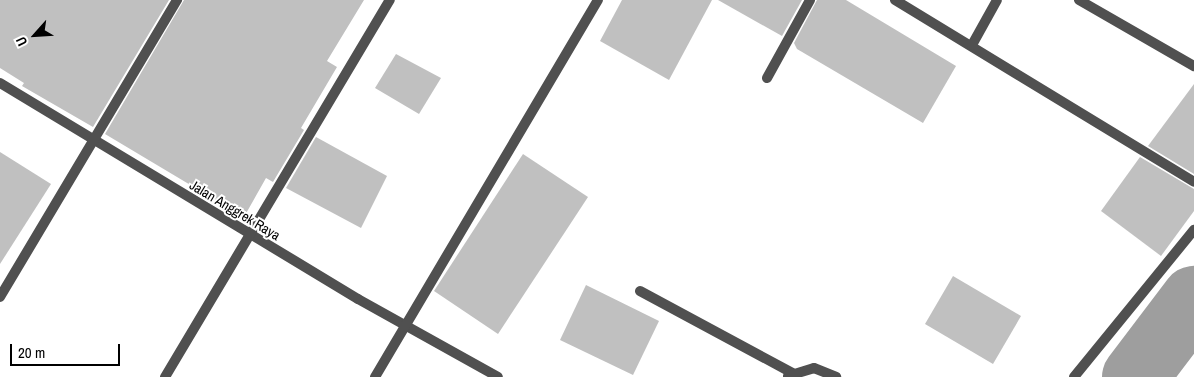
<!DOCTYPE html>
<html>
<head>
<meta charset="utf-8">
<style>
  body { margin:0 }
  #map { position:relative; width:1194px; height:377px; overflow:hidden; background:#fff; font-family:"Archivo Narrow",sans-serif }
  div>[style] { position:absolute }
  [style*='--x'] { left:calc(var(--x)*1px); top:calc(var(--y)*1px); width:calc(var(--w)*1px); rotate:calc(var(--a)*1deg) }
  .river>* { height:66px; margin:-33px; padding:0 33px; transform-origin:33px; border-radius:33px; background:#9e9e9e }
  .building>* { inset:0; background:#c0c0c0 }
  .street>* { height:10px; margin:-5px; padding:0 5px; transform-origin:5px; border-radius:5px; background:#505050 }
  span { translate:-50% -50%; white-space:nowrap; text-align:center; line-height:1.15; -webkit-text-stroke:4px #fff; paint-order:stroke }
  .street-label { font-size:14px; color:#000 }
  .north { position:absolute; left:10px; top:10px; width:50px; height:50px; -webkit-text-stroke:4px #fff; paint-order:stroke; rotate:244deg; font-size:14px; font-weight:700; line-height:20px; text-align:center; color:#000 }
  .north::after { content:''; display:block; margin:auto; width:18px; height:22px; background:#000; clip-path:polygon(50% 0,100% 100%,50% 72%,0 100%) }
  .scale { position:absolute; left:10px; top:344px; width:110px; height:22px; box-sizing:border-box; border:2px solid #000; border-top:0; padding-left:6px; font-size:15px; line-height:18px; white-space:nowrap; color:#000; -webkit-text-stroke:4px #fff; paint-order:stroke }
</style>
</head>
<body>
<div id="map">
  <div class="river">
    <div style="--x:1135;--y:377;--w:98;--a:-52.9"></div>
  </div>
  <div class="building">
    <div style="clip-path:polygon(0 0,169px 0,93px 127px,22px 86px,24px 83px,0 68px)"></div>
    <div style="clip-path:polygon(184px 0,364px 0,327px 61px,337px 67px,301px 128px,304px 130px,273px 182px,266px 178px,244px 217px,105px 134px)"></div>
    <div style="clip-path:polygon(622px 0,712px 0,669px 80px,600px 41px)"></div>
    <div style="clip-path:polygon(718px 0,802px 0,782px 36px)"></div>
    <div style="clip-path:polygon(817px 0,846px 0,956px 66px,923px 123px,797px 49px,794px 43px)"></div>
    <div style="clip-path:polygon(396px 54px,441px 78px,419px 114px,375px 88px)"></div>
    <div style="clip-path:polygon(1194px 84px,1194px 174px,1148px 146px)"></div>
    <div style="clip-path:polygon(316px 137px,387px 176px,361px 228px,286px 188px)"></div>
    <div style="clip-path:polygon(0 152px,51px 184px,0 264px)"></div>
    <div style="clip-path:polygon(523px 154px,588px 197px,498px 334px,434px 291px)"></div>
    <div style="clip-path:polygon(1140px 157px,1194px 189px,1194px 211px,1161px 256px,1101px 211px)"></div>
    <div style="clip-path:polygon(953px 276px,1021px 316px,993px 364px,925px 324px)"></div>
    <div style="clip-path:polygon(586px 285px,659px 321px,633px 375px,560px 340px)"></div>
  </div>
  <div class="street">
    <div style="--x:895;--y:0;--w:350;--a:31.3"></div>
    <div style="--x:1079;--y:0;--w:133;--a:29.9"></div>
    <div style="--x:972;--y:45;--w:51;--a:-60.9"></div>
    <div style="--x:767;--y:78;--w:89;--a:-61.1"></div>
    <div style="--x:0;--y:83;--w:418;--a:31.1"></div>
    <div style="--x:358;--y:299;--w:160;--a:29.1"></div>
    <div style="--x:640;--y:291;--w:173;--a:28.3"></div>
    <div style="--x:0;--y:297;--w:346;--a:-59.2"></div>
    <div style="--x:788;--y:376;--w:27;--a:-17"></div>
    <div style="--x:814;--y:368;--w:24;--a:22"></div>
    <div style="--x:165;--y:377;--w:439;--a:-59.2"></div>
    <div style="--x:375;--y:377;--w:438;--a:-59.4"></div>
    <div style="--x:1074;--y:377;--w:190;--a:-50.8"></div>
  </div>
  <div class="street-label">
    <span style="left:235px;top:210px;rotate:31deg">Jalan Anggrek Raya</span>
  </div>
  <div class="north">U</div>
  <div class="scale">20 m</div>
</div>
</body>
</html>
